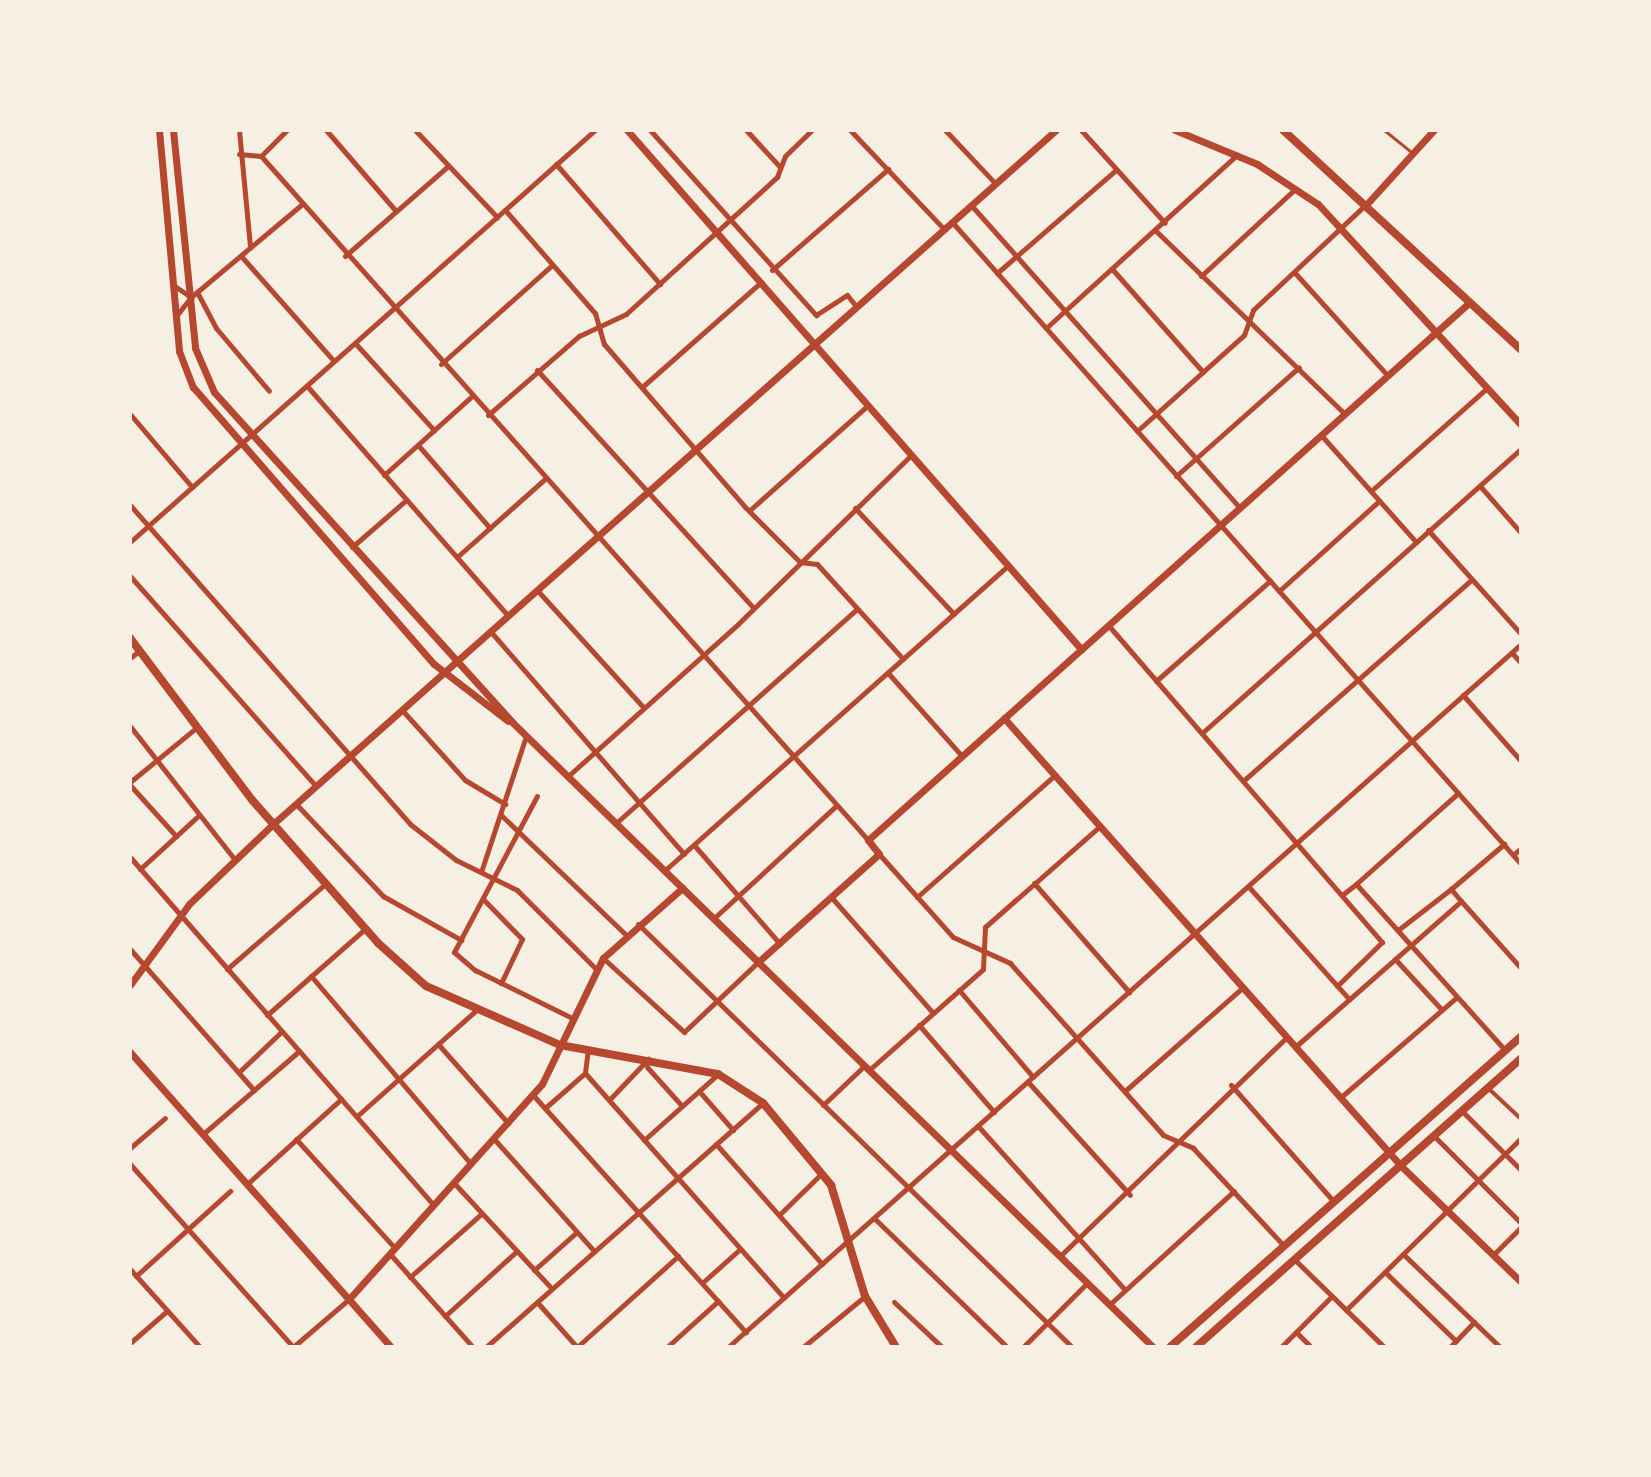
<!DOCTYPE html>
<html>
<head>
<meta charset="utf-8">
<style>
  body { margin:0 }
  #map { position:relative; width:1651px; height:1477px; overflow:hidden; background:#f6efe4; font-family:Mulish,sans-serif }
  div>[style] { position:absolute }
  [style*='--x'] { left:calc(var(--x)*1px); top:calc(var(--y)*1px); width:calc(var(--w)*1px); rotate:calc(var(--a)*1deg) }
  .service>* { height:3px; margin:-1.5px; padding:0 1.5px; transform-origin:1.5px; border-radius:1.5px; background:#b5482f }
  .pedestrian>* { height:4px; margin:-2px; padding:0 2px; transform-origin:2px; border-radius:2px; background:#b5482f }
  .minor>* { height:5px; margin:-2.5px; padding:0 2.5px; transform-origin:2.5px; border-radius:2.5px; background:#b5482f }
  .tertiary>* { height:7px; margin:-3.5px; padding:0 3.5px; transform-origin:3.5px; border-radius:3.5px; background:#b5482f }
  .secondary>* { height:8px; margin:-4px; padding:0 4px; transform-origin:4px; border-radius:4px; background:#b5482f }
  span { translate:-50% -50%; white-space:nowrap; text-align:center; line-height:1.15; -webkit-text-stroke:8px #f6efe4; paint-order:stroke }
  .frame { position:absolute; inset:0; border:132px solid #f6efe4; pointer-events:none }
</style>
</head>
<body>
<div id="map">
  <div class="service">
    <div style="--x:1384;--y:130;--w:36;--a:39"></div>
  </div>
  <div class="pedestrian">
    <div style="--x:1488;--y:1088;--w:45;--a:43.2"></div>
  </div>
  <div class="minor">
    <div style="--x:239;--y:130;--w:118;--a:84.6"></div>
    <div style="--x:326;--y:130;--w:107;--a:49.2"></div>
    <div style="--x:415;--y:130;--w:120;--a:46.7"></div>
    <div style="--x:650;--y:130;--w:249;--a:48.1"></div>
    <div style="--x:816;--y:315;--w:37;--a:-33"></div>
    <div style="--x:847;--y:295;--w:14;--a:51"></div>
    <div style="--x:746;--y:130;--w:50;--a:47.4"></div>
    <div style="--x:850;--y:130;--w:137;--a:46.5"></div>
    <div style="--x:945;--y:130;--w:73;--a:46.7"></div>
    <div style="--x:1081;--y:130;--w:125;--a:47.9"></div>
    <div style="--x:239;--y:154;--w:22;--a:5"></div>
    <div style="--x:261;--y:156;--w:914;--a:48.41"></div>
    <div style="--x:261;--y:156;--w:37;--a:-45"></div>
    <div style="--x:556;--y:164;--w:159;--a:49.1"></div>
    <div style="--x:971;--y:205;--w:404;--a:48.4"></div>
    <div style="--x:505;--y:210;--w:137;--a:48.9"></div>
    <div style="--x:595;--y:313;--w:32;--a:74"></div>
    <div style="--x:604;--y:344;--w:216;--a:49.1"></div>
    <div style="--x:745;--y:507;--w:78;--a:45"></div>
    <div style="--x:800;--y:562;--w:17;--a:7"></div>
    <div style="--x:817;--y:564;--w:128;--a:47.8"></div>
    <div style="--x:952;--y:222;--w:858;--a:48.45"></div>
    <div style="--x:1156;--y:231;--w:263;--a:44.1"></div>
    <div style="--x:241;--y:256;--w:140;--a:48.5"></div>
    <div style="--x:345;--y:256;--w:137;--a:-41.1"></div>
    <div style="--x:772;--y:270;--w:154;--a:-41"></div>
    <div style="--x:1113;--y:270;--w:136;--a:48.6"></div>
    <div style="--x:997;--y:273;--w:157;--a:-40.9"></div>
    <div style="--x:1295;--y:273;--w:139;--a:47.9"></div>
    <div style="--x:1201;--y:276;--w:129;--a:-42.8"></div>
    <div style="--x:173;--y:285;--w:22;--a:34"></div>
    <div style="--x:191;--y:297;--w:24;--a:128"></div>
    <div style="--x:197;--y:292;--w:41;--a:62.2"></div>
    <div style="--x:216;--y:328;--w:82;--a:49.9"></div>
    <div style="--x:191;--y:297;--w:143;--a:-39.9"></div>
    <div style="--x:1046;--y:328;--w:258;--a:-42.2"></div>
    <div style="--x:355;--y:343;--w:118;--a:47.8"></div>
    <div style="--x:441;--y:364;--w:149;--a:-41.7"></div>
    <div style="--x:537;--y:370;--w:321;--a:47.7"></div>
    <div style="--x:307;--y:386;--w:305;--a:48.8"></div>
    <div style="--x:642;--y:387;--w:159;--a:-41.4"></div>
    <div style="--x:130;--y:414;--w:96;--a:49.7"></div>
    <div style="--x:488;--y:415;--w:121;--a:-41"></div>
    <div style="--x:579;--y:336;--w:52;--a:-25.1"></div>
    <div style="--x:626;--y:314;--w:204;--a:-42.2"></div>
    <div style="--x:777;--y:177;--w:22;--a:-69"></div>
    <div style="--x:785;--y:156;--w:37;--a:-44"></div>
    <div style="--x:1137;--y:431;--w:144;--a:-41.9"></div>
    <div style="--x:1244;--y:335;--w:27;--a:-70"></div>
    <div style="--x:1253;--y:310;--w:152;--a:-43.1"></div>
    <div style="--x:1321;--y:435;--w:143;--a:48.4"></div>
    <div style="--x:418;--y:445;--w:110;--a:49.1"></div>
    <div style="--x:384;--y:475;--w:117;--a:-41.9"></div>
    <div style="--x:1176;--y:476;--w:164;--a:-41.5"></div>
    <div style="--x:1480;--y:486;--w:62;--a:48.9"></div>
    <div style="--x:1371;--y:491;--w:155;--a:-41.6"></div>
    <div style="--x:130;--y:505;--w:424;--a:48.7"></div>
    <div style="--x:410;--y:824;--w:58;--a:38"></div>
    <div style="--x:456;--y:860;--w:68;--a:26.2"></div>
    <div style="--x:517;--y:890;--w:110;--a:45"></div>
    <div style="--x:855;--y:508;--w:145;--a:47"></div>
    <div style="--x:751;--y:509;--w:155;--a:-41.6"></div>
    <div style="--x:1428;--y:530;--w:140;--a:48.2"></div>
    <div style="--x:130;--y:542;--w:621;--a:-41.54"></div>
    <div style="--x:352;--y:547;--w:72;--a:-41"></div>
    <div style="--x:457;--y:557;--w:118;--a:-41.6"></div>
    <div style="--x:130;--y:576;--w:281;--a:48.5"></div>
    <div style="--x:537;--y:590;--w:159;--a:47.8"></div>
    <div style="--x:1279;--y:591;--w:135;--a:-42"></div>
    <div style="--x:1109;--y:626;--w:418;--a:49.2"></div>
    <div style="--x:1382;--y:942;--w:63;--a:135.6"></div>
    <div style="--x:491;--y:632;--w:294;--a:49"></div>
    <div style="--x:1512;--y:653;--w:13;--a:48"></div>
    <div style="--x:130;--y:658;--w:11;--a:-38"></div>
    <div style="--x:888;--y:673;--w:111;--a:48.3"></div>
    <div style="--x:1156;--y:681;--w:152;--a:-41.3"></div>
    <div style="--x:1463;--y:695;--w:88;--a:48.7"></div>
    <div style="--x:402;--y:710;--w:94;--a:48"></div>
    <div style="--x:465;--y:780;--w:47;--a:31"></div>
    <div style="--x:130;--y:726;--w:170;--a:51.9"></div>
    <div style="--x:1202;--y:733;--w:427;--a:-41.7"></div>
    <div style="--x:567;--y:777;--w:229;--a:-41.8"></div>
    <div style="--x:738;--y:624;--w:242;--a:-44.3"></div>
    <div style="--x:1243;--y:781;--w:305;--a:-41.4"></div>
    <div style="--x:130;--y:782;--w:85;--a:-39.3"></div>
    <div style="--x:130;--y:785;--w:69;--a:48"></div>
    <div style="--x:537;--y:796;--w:177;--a:118"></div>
    <div style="--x:454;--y:952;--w:28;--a:41"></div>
    <div style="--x:475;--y:970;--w:106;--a:26.3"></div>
    <div style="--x:296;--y:804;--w:127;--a:46.6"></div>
    <div style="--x:383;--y:896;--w:90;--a:29.4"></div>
    <div style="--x:501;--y:815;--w:173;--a:43.8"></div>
    <div style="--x:616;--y:823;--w:322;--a:-41.6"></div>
    <div style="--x:694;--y:845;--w:131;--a:49"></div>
    <div style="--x:879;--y:854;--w:111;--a:48.3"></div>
    <div style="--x:953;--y:937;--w:63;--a:24.5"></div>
    <div style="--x:1010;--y:963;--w:230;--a:48.3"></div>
    <div style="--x:1163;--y:1135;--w:33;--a:23"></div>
    <div style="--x:1193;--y:1148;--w:134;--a:47.1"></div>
    <div style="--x:1513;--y:855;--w:11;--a:-41"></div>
    <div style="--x:130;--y:857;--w:462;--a:48.9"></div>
    <div style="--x:140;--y:869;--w:77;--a:-42.4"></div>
    <div style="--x:664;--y:871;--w:461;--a:-41.6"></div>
    <div style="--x:481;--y:872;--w:143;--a:-71.7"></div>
    <div style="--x:1034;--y:883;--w:145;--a:48.9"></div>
    <div style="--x:1356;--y:884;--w:137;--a:-41.7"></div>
    <div style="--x:1248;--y:886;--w:152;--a:48.2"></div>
    <div style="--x:1342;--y:895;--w:18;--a:-38"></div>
    <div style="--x:1356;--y:884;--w:224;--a:48.1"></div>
    <div style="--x:917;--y:897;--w:184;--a:-41.5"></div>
    <div style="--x:832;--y:898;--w:153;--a:48.7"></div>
    <div style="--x:483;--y:899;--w:56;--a:45.7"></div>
    <div style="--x:522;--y:939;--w:49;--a:115.5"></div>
    <div style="--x:1461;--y:901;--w:90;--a:48.2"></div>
    <div style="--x:713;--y:919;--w:167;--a:-42.6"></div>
    <div style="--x:638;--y:924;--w:606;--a:44.26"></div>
    <div style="--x:1398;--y:930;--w:67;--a:-37.7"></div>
    <div style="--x:130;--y:949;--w:188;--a:48.7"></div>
    <div style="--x:603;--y:958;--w:110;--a:42.4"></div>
    <div style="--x:684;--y:1032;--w:102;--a:-43.4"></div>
    <div style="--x:1395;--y:959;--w:69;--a:47.3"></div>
    <div style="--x:227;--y:969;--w:130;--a:-40.9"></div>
    <div style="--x:311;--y:976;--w:247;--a:49.6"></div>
    <div style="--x:959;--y:990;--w:114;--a:49.6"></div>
    <div style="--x:267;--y:1015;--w:130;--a:-41.3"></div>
    <div style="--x:919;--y:1025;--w:115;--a:49.2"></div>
    <div style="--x:438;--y:1044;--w:106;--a:48.5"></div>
    <div style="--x:1295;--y:1047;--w:221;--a:-41.3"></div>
    <div style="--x:1461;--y:901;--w:16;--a:-130"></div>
    <div style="--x:1451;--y:889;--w:70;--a:-40.3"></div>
    <div style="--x:647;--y:1067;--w:52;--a:48.1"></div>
    <div style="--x:869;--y:1070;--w:152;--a:-41.5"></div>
    <div style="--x:983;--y:969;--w:42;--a:-87.3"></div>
    <div style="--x:985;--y:927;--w:153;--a:-41.3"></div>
    <div style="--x:239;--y:1072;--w:58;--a:-43.6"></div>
    <div style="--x:585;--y:1073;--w:300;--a:48.5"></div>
    <div style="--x:1028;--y:1082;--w:152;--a:47.9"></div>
    <div style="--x:1231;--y:1085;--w:156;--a:48.6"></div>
    <div style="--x:1126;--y:1090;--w:154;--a:-41.3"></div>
    <div style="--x:699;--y:1091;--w:52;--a:48.9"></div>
    <div style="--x:533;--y:1095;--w:319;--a:48.1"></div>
    <div style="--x:1341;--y:1097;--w:153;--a:-40.8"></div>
    <div style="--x:609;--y:1100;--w:57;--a:-46.4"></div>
    <div style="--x:823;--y:1105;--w:57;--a:-43.6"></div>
    <div style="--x:545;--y:1108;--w:53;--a:-41.2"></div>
    <div style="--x:585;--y:1073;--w:23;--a:-83"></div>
    <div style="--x:1462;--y:1111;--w:83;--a:45"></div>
    <div style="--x:357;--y:1116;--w:157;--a:-41.6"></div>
    <div style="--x:978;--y:1126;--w:220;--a:48.1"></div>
    <div style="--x:203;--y:1134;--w:127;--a:-40.8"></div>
    <div style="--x:1434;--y:1136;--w:123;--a:45"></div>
    <div style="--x:296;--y:1139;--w:147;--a:47.8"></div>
    <div style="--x:494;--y:1139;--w:150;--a:48.2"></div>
    <div style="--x:644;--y:1140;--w:99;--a:-41.7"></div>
    <div style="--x:716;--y:1144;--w:160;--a:48.5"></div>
    <div style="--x:130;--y:1148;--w:46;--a:-40.6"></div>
    <div style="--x:130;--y:1164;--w:245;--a:48.3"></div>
    <div style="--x:454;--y:1183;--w:144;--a:47.2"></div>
    <div style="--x:247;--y:1184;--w:127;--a:-42.1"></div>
    <div style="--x:779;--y:1215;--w:59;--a:-44.3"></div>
    <div style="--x:874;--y:1218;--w:185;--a:44.1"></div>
    <div style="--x:390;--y:1254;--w:125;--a:48.3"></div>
    <div style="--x:1403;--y:1254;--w:134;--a:43.8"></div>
    <div style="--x:1493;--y:1255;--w:40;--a:-45"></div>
    <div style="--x:1060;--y:1256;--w:315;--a:-44"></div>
    <div style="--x:1295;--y:1260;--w:124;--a:44.3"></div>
    <div style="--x:130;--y:1269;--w:105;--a:48.1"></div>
    <div style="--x:534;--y:1270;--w:57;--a:-41.5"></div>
    <div style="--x:1385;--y:1272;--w:99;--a:44.2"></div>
    <div style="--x:136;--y:1276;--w:127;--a:-42.1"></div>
    <div style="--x:410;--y:1277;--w:96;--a:-41.6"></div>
    <div style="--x:702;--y:1283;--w:51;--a:-41.8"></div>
    <div style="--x:537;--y:1302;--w:60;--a:48.4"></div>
    <div style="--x:894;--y:1302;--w:66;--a:43.2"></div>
    <div style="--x:1109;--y:1305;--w:169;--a:-42.4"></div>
    <div style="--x:1346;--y:1310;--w:245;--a:-44.5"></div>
    <div style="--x:445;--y:1316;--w:97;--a:-42.1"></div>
    <div style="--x:1296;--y:1332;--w:21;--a:45"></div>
    <div style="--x:130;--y:1343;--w:49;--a:-40.9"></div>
    <div style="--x:293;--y:1347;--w:74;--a:-40.6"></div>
    <div style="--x:486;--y:1347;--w:369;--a:-41.4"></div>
    <div style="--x:577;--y:1347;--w:136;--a:-42"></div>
    <div style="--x:667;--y:1347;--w:69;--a:-42"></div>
    <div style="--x:728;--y:1347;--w:1060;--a:-41.56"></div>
    <div style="--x:803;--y:1347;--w:80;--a:-39.4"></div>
    <div style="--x:1023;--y:1347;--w:91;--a:-45"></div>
    <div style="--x:1281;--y:1347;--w:72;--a:-45"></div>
    <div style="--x:1450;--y:1347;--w:35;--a:-46"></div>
  </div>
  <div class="tertiary">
    <div style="--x:159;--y:130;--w:222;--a:84.8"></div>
    <div style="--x:179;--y:351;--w:39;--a:69"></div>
    <div style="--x:193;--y:387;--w:367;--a:49"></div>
    <div style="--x:434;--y:664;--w:93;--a:37.6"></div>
    <div style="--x:173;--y:130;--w:219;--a:84.2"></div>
    <div style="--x:195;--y:348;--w:48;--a:66.6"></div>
    <div style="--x:214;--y:392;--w:445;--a:47.9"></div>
    <div style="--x:512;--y:722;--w:895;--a:44.28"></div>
    <div style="--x:627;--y:130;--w:690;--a:48.82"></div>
    <div style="--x:1175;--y:130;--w:89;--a:22.5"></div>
    <div style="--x:1257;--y:164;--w:73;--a:33.3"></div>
    <div style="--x:1318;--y:204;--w:300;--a:47.4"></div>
    <div style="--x:1365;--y:206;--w:103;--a:-47.8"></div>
    <div style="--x:1004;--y:718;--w:599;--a:48.45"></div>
    <div style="--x:1401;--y:1166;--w:167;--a:44"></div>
    <div style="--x:758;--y:962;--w:162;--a:-41.8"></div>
    <div style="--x:879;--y:854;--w:18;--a:-128"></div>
    <div style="--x:868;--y:840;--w:807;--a:-41.79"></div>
    <div style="--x:130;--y:985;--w:100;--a:-53.9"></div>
    <div style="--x:189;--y:904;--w:116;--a:-43.6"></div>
    <div style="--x:273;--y:824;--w:1046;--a:-41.55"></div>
    <div style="--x:130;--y:1052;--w:394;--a:48.5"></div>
    <div style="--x:349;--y:1299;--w:289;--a:-48.1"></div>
    <div style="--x:542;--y:1084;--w:140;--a:-64.2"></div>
    <div style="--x:603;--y:958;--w:106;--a:-41.5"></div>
  </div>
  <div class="secondary">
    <div style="--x:1283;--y:130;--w:324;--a:42.7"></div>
    <div style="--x:130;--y:638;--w:204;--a:53"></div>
    <div style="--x:253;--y:801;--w:189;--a:48.6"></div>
    <div style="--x:378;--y:943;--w:64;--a:41.9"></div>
    <div style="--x:426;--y:986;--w:146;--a:23.8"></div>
    <div style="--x:560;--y:1045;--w:161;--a:10.4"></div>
    <div style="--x:718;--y:1074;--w:54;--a:32.8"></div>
    <div style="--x:763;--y:1103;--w:107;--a:50.3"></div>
    <div style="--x:831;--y:1185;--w:116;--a:73"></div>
    <div style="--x:865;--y:1296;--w:60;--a:58.7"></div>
    <div style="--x:1170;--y:1347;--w:468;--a:-41.5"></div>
    <div style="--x:1196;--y:1347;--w:435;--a:-41.6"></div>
  </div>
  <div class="frame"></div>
</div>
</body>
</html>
